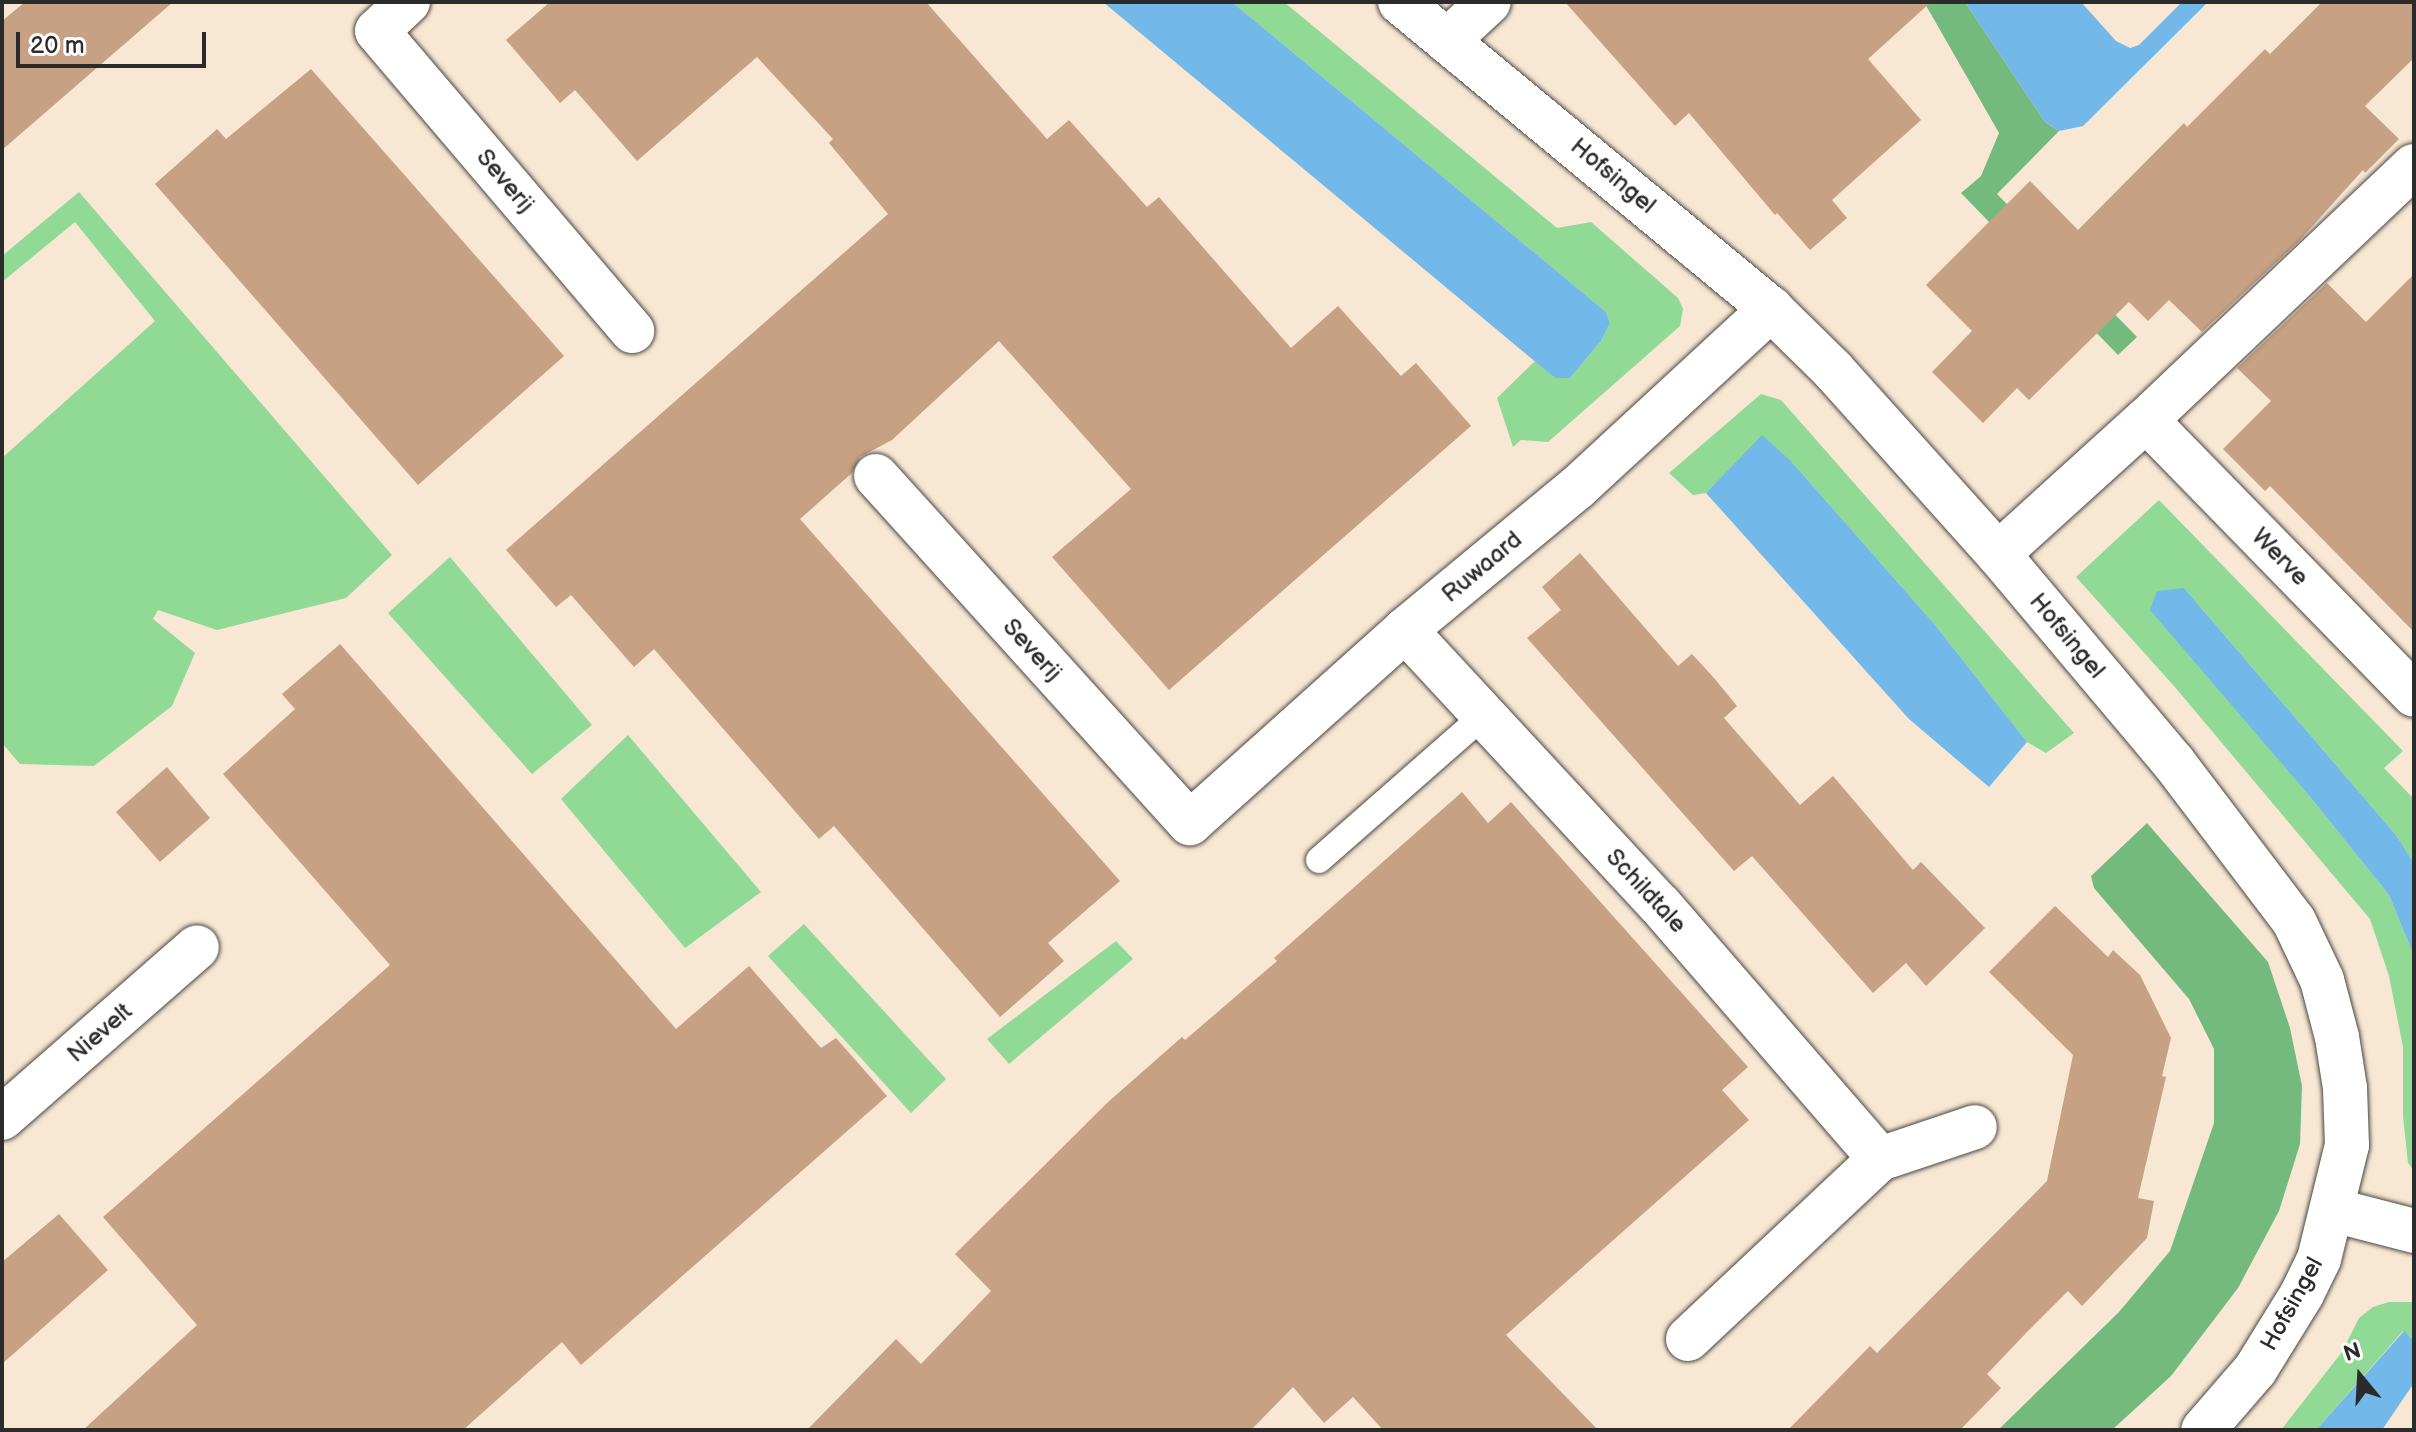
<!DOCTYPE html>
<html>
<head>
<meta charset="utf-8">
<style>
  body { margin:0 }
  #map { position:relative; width:2416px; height:1432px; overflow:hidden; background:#f7e7d3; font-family:"Balsamiq Sans",sans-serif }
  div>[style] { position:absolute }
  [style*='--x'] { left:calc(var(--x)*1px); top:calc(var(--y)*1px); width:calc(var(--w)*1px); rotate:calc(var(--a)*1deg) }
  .green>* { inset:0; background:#90da96 }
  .forest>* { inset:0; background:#74ba7f }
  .water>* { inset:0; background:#72b8e9 }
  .building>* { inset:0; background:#c7a183 }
  .roads { filter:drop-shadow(0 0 2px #4a4744) drop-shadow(0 0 2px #4a4744) }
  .service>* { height:26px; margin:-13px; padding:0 13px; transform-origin:13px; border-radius:13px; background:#fff }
  .minor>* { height:44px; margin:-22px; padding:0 22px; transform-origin:22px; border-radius:22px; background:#fff }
  .tertiary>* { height:44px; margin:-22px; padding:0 22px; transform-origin:22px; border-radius:22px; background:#fff }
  span { translate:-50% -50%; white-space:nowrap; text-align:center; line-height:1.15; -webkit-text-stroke:6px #fff; paint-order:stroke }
  .street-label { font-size:24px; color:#2b2b2b }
  .frame { position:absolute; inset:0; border:4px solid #2b2b2b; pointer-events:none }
  .north { position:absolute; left:2320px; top:1336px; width:80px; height:80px; -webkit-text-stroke:6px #fff; paint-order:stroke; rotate:342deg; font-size:22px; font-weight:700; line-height:32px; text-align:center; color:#2b2b2b }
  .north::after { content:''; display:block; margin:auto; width:28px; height:36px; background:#2b2b2b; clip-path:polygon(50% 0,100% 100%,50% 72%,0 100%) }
  .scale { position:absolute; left:16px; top:32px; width:190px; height:36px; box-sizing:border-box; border:4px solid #2b2b2b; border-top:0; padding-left:10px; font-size:24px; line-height:28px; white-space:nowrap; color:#2b2b2b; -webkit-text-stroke:6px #fff; paint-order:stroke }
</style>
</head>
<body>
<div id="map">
  <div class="green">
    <div style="clip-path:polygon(1232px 2px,1284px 2px,1557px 228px,1591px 222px,1678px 298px,1683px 309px,1680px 326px,1548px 442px,1521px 440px,1513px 447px,1497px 398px,1535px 361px,1555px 378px,1570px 378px,1601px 341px,1610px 323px,1606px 312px)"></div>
    <div style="clip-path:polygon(79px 192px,392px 555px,346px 598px,217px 630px,158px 610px,153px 619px,195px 653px,172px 706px,94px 766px,20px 764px,2px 743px,2px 458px,155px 321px,75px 222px,2px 282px,2px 256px)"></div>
    <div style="clip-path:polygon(1761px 394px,1781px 400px,2074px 733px,2046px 753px,2027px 742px,1936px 626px,1791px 461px,1762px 436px,1706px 493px,1693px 495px,1669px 473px)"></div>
    <div style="clip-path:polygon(2159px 500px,2403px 751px,2384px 768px,2414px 799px,2414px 863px,2396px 835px,2184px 588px,2307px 793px,2389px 895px,2414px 956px,2414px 1171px,2408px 1163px,2403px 1116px,2403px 1047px,2389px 976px,2370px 919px,2174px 686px,2076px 577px)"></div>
    <div style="clip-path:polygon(450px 557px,592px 725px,532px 774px,388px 613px)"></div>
    <div style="clip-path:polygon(628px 735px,761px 892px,685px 948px,561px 799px)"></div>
    <div style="clip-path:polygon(804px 924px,946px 1079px,911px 1113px,768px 956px)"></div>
    <div style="clip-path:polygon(1116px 941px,1133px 959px,1009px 1064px,987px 1039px)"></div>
    <div style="clip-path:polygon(2389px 1302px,2414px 1302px,2414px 1341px,2403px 1331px,2316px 1430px,2281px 1430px,2342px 1352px,2359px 1318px,2373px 1307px)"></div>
  </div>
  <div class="forest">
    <div style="clip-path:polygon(1924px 2px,1965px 2px,2045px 122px,2059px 131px,1997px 194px,2137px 337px,2118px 355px,1961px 193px,1981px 176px,1999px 133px)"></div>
    <div style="clip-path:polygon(2147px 823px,2268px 962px,2290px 1028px,2302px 1086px,2300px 1144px,2279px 1211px,2238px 1288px,2171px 1376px,2112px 1430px,1998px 1430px,2119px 1312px,2170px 1251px,2214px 1123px,2214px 1049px,2189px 999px,2094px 888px,2091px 876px)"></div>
  </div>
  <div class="water">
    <div style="clip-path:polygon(1103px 2px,1232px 2px,1606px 312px,1610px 323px,1601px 341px,1570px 378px,1555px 378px)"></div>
    <div style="clip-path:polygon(1965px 2px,2081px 2px,2116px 41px,2130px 48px,2139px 45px,2182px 2px,2208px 2px,2083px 126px,2059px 131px,2045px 122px)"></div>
    <div style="clip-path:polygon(1762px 435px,1791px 461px,1936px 626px,2027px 742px,1989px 787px,1909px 719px,1706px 493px)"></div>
    <div style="clip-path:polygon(2184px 588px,2396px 835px,2414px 863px,2414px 956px,2389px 895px,2307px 793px,2150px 610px,2157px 591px)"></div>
    <div style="clip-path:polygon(2404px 1331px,2414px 1341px,2414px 1383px,2382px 1430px,2316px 1430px)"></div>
  </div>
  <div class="building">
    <div style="clip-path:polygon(25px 2px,173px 2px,2px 150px,2px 21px)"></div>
    <div style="clip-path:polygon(550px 2px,926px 2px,1047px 139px,1069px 120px,1147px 207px,1159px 197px,1291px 348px,1338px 306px,1401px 376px,1416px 363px,1471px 426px,1169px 690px,1052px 557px,1131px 489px,999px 341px,892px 440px,860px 457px,852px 473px,800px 519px,1120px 881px,1048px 943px,1064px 961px,1000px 1017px,834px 826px,819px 839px,654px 649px,634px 667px,571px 595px,556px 607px,506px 550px,888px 214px,829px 143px,833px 139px,757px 57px,637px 161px,575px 90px,560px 103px,506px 40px)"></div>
    <div style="clip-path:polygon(1565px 2px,1931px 2px,1868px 59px,1921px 120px,1832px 200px,1847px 218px,1810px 250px,1777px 213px,1775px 215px,1689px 113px,1675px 126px)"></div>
    <div style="clip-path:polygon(2322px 2px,2414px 2px,2414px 58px,2365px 106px,2399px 139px,2365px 173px,2363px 170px,2299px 241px,2202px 332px,2169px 300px,2148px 321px,2129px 302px,2029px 400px,2017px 388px,1983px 423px,1932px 372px,1972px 331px,1926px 285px,2030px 181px,2078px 230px,2184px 123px,2187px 127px,2265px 49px,2270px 54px)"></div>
    <div style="clip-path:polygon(311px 69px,564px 356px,418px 485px,155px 184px,217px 129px,226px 139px)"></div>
    <div style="clip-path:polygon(2414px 274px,2414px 632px,2270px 486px,2265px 491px,2223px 449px,2271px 401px,2237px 368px,2327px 283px,2366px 322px)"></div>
    <div style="clip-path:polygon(1580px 553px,1678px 666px,1692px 654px,1714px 678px,1737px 706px,1724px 718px,1800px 805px,1833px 776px,1913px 870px,1921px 862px,1985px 928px,1926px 986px,1906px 963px,1873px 993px,1752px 856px,1734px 871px,1527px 638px,1561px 610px,1542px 587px)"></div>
    <div style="clip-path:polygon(340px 644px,676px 1029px,749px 966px,821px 1048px,836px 1038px,887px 1096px,581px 1365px,562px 1342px,463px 1430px,83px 1430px,197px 1325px,103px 1217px,390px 965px,223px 774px,295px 709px,282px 694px)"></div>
    <div style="clip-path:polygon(167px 767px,210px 818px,160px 862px,116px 812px)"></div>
    <div style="clip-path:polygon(1462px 792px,1488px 823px,1511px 802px,1748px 1067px,1722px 1090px,1749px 1120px,1506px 1335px,1598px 1430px,1383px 1430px,1353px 1397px,1324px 1423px,1293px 1387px,1251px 1430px,807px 1430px,896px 1339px,921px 1364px,991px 1291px,955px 1254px,1107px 1103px,1182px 1037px,1185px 1040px,1277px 961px,1274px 958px)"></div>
    <div style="clip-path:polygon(2055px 906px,2108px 957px,2113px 950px,2140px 975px,2171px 1038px,2162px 1076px,2166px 1077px,2138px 1198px,2154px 1201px,2147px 1238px,2082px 1306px,2068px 1291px,2028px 1331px,1987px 1374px,2001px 1388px,1960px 1430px,1788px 1430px,1870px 1346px,1877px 1353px,2047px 1181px,2073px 1055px,1989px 972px)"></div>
    <div style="clip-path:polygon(59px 1214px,108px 1270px,2px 1364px,2px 1262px)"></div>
  </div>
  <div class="roads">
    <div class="service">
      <div style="--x:1319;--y:860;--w:217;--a:-41.3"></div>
    </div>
    <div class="minor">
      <div style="--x:408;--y:2;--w:42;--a:136.9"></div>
      <div style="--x:377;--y:31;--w:394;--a:49.6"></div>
      <div style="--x:1447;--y:41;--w:57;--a:-42.9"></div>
      <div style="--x:2146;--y:420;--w:384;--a:45.7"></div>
      <div style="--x:876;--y:476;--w:468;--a:47.9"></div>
      <div style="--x:1190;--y:823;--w:289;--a:-41.9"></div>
      <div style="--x:1405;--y:630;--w:224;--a:-39.6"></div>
      <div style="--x:1578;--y:487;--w:263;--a:-42.7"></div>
      <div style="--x:1998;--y:554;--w:200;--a:-42.2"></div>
      <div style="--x:2146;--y:420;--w:369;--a:-43.5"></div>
      <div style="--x:1405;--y:630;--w:375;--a:47.2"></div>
      <div style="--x:1660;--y:905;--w:336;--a:49.1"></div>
      <div style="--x:2;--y:1118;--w:259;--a:-41.2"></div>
      <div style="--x:2333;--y:1210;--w:84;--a:14.5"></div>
      <div style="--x:1688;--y:1339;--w:263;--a:-43.2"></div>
      <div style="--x:1880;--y:1159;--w:100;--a:-18.6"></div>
    </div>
    <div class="tertiary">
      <div style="--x:1400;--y:2;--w:482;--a:39.6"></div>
      <div style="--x:1771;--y:309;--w:87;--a:44.5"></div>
      <div style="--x:1833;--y:370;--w:247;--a:48.1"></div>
      <div style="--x:1998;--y:554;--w:273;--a:49.9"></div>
      <div style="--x:2174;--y:763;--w:198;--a:52.8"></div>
      <div style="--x:2294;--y:921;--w:65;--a:64.6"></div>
      <div style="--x:2322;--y:980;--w:59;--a:75.3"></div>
      <div style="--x:2337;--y:1037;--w:52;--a:81.1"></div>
      <div style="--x:2345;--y:1088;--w:57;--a:88"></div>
      <div style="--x:2347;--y:1145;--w:117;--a:103.8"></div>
      <div style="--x:2319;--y:1259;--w:39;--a:116"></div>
      <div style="--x:2302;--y:1294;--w:89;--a:121.7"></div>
      <div style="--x:2255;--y:1370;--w:79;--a:130.9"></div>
    </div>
  </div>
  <div class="street-label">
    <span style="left:1613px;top:176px;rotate:40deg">Hofsingel</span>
    <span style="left:505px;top:181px;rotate:50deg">Severij</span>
    <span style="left:2280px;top:557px;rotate:46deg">Werve</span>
    <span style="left:1482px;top:567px;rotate:-40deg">Ruwaard</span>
    <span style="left:2067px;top:636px;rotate:50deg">Hofsingel</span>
    <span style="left:1032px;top:650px;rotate:48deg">Severij</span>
    <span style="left:1646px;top:891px;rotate:47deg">Schildtale</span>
    <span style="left:100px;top:1033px;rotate:-41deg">Nievelt</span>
    <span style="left:2292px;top:1304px;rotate:-61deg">Hofsingel</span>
  </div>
  <div class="frame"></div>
  <div class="north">N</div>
  <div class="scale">20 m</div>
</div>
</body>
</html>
